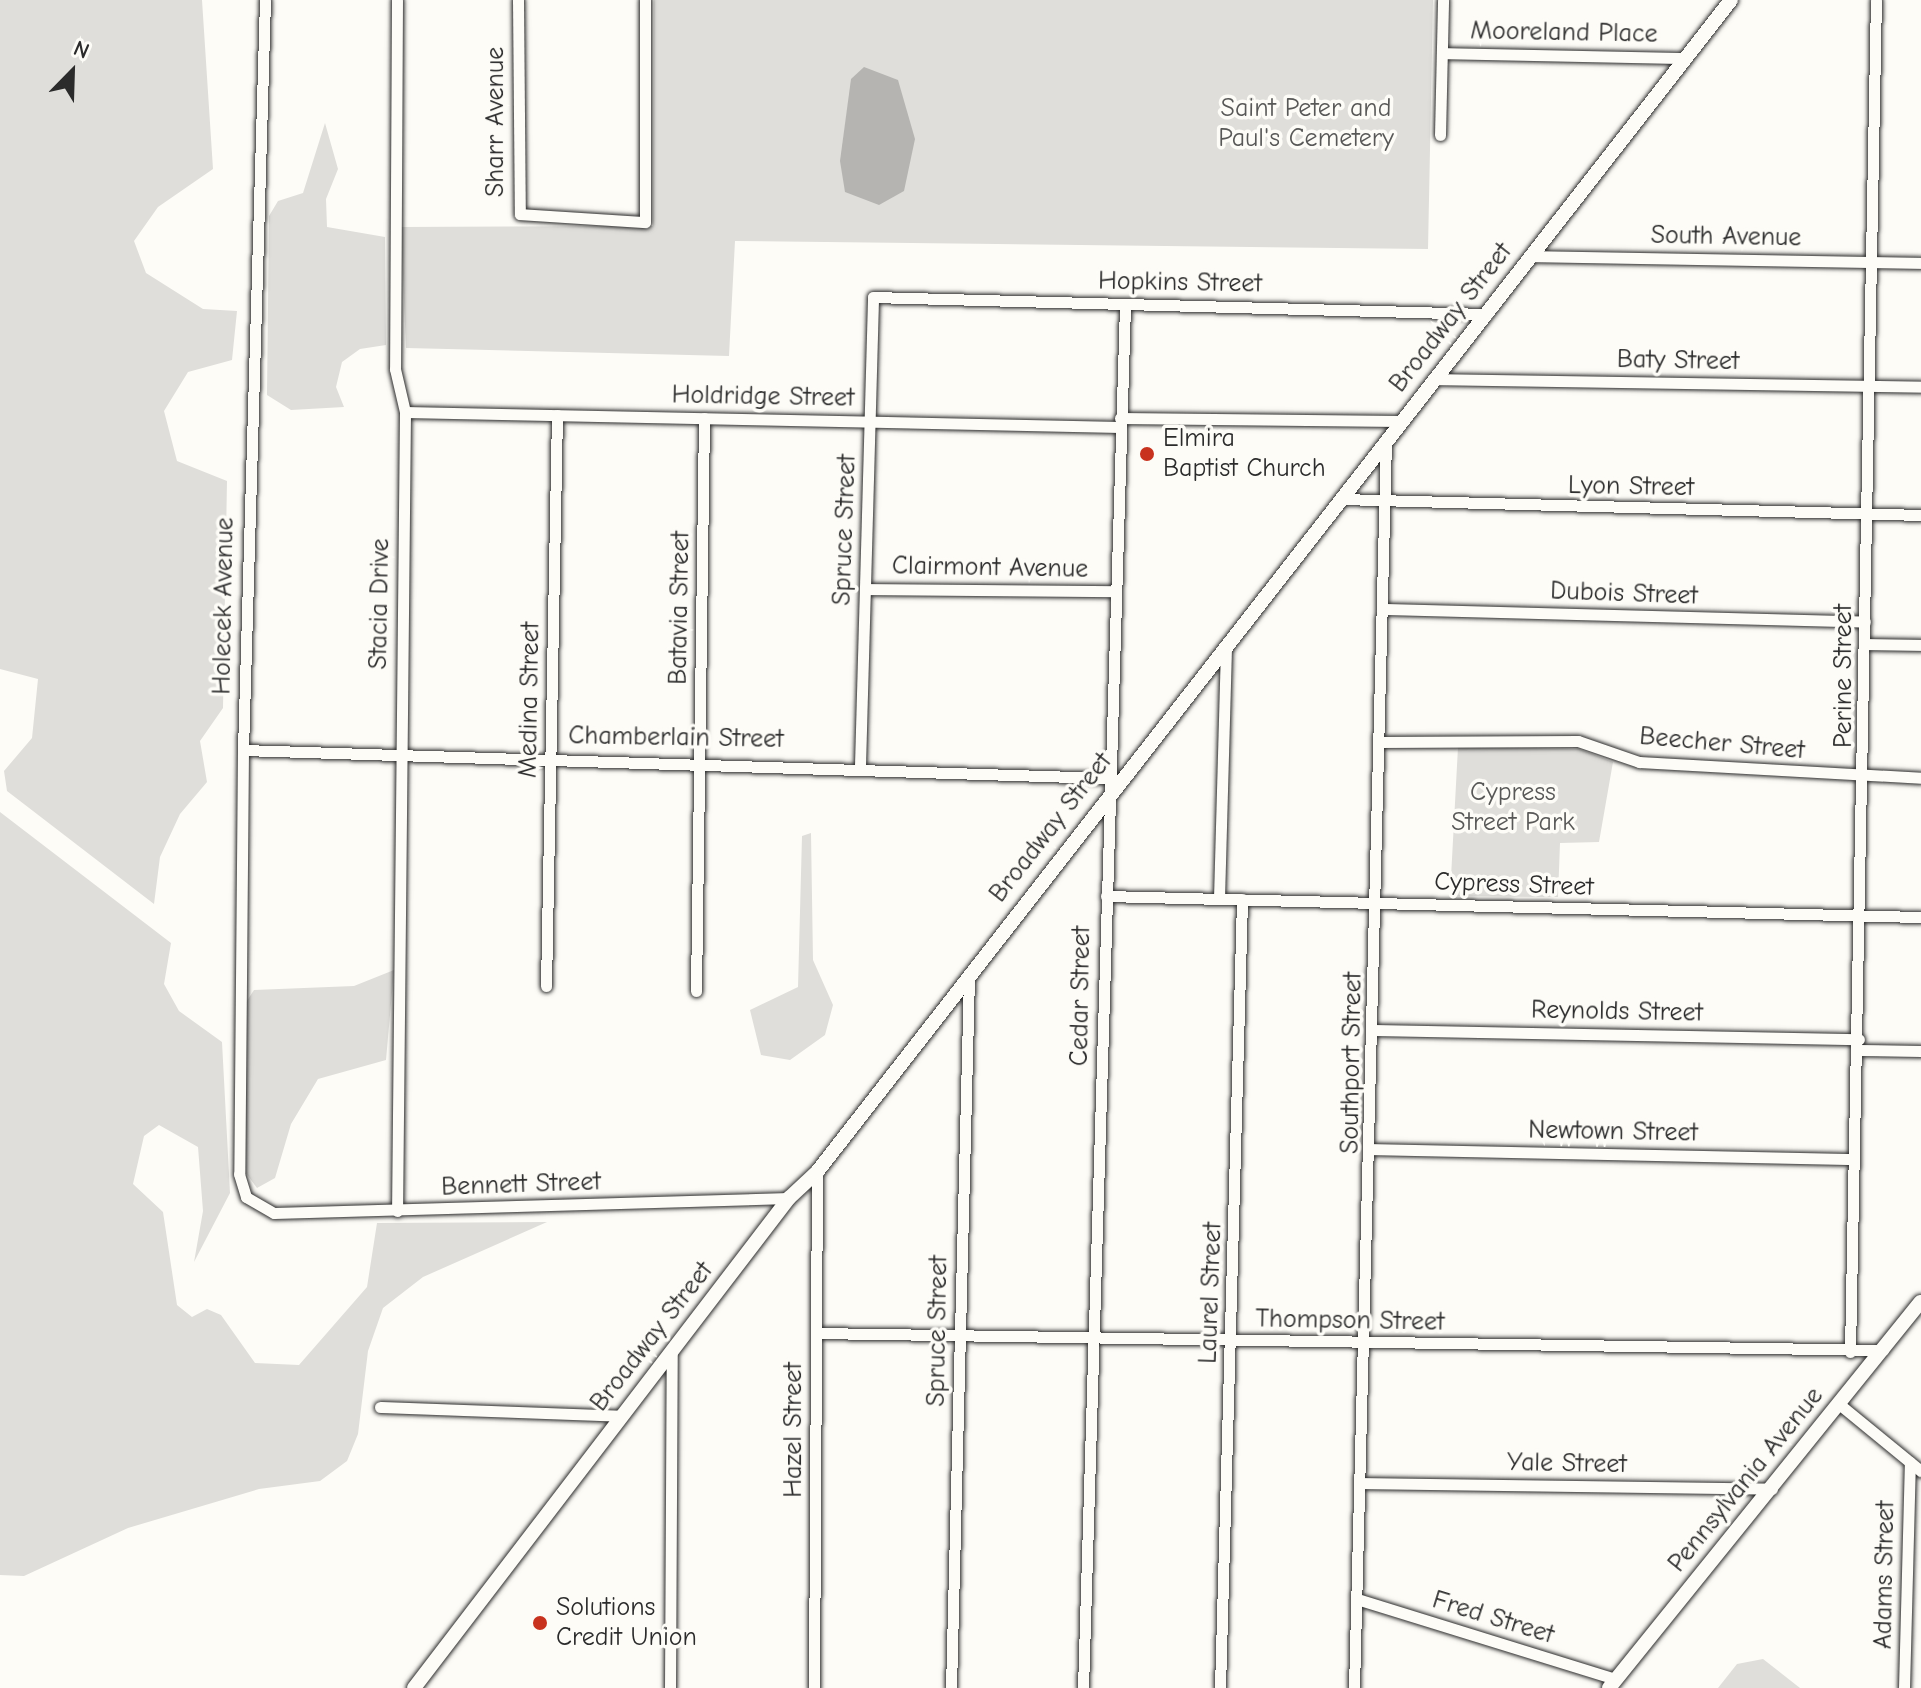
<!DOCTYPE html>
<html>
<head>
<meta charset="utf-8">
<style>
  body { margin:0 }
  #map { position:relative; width:1921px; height:1688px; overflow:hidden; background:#fdfcf7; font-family:"Comic Neue",sans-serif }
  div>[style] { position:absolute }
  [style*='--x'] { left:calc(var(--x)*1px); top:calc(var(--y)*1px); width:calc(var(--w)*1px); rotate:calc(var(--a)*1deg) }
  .green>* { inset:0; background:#dfdeda }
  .water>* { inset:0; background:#b5b4b1 }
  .roads { filter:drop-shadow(0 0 2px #2b2b2b) drop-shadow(0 0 2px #2b2b2b) }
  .street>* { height:11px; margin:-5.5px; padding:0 5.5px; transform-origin:5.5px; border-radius:5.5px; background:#fdfcf7 }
  .secondary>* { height:14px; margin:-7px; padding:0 7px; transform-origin:7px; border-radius:7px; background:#fdfcf7 }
  .dots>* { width:22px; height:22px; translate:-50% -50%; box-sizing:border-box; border:4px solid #fdfcf7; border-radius:50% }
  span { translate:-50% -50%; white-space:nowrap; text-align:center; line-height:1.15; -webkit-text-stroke:7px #fdfcf7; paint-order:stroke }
  .street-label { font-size:26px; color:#2b2b2b }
  .park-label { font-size:26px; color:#585857 }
  .poi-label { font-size:26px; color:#2b2b2b }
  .left { translate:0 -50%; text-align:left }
  .north { position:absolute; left:32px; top:32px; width:80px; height:80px; -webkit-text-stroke:6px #fdfcf7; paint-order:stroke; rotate:23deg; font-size:22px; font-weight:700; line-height:32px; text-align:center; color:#2b2b2b }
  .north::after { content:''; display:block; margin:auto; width:28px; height:36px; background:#2b2b2b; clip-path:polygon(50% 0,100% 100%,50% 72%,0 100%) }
</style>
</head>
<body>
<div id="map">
  <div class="green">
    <div style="clip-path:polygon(0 0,202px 0,213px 169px,158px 207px,134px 241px,146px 273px,203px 309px,237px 311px,232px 360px,188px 372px,164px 411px,177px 461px,227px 481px,223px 708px,200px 741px,207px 782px,180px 814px,160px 857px,154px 904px,7px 791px,4px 771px,32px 738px,38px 679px,0 669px)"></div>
    <div style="clip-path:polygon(654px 0,1433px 0,1428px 249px,735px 241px,729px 356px,406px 348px,401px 227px,653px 226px)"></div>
    <div style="clip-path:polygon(325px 123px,338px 169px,326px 199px,327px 227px,385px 237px,386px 345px,360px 349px,342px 362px,336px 387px,344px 407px,291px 410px,267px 395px,269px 216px,278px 201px,303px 193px)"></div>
    <div style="clip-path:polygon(1458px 747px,1579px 749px,1613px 762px,1599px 842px,1560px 843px,1558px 897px,1450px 896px)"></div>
    <div style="clip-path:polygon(0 812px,171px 943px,164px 984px,179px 1011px,222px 1042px,230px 1193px,194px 1262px,203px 1211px,198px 1147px,159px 1125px,144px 1136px,133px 1184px,163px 1212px,177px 1305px,192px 1317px,207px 1309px,221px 1315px,255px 1363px,299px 1365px,367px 1287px,377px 1223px,547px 1222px,423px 1277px,383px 1308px,368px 1351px,358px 1434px,347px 1461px,320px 1481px,259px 1489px,128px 1528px,24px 1576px,0 1575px)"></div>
    <div style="clip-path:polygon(811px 833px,813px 960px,833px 1005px,825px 1035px,790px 1060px,761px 1055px,750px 1010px,798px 987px,802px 836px)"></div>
    <div style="clip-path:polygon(394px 970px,386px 1060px,318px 1079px,291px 1124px,275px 1178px,257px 1188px,246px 1173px,245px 1004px,254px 990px,354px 986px)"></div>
    <div style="clip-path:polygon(1763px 1659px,1800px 1688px,1718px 1688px,1737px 1664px)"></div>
  </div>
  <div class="water">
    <div style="clip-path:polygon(864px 67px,898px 80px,915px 139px,904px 191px,879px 205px,845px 192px,840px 161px,851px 79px)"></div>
  </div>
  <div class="roads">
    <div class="street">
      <div style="--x:265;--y:0;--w:750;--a:91.68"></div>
      <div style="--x:243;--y:750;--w:424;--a:90.5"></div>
      <div style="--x:239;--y:1174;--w:24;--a:73"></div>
      <div style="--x:246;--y:1197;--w:32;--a:30"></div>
      <div style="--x:274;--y:1213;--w:515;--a:-1.67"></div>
      <div style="--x:397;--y:0;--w:369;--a:90.3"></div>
      <div style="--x:395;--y:369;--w:44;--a:76.9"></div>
      <div style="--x:405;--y:412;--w:799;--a:90.57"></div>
      <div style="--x:518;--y:0;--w:214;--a:89.5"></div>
      <div style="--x:520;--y:214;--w:125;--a:3.7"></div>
      <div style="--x:645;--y:222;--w:222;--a:-90"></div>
      <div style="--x:1442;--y:53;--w:244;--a:1.2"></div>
      <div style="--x:1440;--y:135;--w:135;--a:-88.7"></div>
      <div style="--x:1530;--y:256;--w:391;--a:1"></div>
      <div style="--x:1433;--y:379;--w:488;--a:0.9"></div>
      <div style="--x:405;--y:412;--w:715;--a:1.2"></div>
      <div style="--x:1120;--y:418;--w:280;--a:0.6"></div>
      <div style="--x:1341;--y:499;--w:580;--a:1.58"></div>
      <div style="--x:865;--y:589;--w:250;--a:0.5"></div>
      <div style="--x:1382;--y:609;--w:483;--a:1.5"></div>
      <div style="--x:1868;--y:644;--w:53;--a:1.1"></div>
      <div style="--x:1378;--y:742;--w:200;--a:-0.3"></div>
      <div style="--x:1578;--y:741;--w:65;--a:19"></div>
      <div style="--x:1639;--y:762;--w:282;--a:3.2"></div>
      <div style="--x:243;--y:750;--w:864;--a:1.86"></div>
      <div style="--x:860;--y:765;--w:468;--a:-88.4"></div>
      <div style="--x:873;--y:297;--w:614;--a:1.59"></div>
      <div style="--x:1106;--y:896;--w:815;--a:1.48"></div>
      <div style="--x:1219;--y:898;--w:252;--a:-88.4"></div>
      <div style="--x:546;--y:986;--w:571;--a:-88.9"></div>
      <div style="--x:696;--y:991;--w:573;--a:-89.2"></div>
      <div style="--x:1374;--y:1030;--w:485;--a:1.1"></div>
      <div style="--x:1859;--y:1050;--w:62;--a:0.9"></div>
      <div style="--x:1372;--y:1149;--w:482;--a:1.2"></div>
      <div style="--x:816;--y:1333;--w:1067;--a:0.91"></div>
      <div style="--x:1850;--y:1352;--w:1352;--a:-88.9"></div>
      <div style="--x:1839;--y:1404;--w:106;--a:39.3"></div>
      <div style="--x:380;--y:1407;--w:242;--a:2.1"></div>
      <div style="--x:1362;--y:1483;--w:410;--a:0.8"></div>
      <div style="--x:1357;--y:1599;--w:270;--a:17.2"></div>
      <div style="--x:670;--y:1688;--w:337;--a:-89.7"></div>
      <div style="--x:814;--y:1688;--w:516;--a:-89.67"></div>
      <div style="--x:951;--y:1688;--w:713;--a:-88.55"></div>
      <div style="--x:1083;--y:1688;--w:1385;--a:-88.26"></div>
      <div style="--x:1220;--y:1688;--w:789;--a:-88.4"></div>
      <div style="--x:1354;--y:1688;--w:1248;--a:-88.53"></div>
      <div style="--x:1904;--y:1688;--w:226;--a:-88.5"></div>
    </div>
    <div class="secondary">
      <div style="--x:414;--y:1688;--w:617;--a:-52.57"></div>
      <div style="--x:789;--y:1198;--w:38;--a:-43"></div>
      <div style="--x:817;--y:1172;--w:1486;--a:-52.05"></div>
      <div style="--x:1609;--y:1688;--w:496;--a:-51.1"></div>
    </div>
  </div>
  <div class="dots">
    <div style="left:1147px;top:454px;background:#c8321e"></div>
    <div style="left:540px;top:1623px;background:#c8321e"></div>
  </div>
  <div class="street-label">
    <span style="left:1564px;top:33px;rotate:1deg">Mooreland Place</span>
    <span style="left:496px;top:122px;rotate:-90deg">Sharr Avenue</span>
    <span style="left:1726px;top:237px;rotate:1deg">South Avenue</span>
    <span style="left:1180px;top:283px;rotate:1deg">Hopkins Street</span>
    <span style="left:1451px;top:318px;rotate:-52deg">Broadway Street</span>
    <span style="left:1678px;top:361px;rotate:1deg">Baty Street</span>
    <span style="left:763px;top:397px;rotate:1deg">Holdridge Street</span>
    <span style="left:1631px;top:487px;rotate:1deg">Lyon Street</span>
    <span style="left:845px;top:530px;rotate:-88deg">Spruce Street</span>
    <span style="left:990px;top:568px;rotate:1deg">Clairmont Avenue</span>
    <span style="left:1624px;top:594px;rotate:2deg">Dubois Street</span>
    <span style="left:380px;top:604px;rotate:-89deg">Stacia Drive</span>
    <span style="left:224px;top:606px;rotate:-89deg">Holecek Avenue</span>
    <span style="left:680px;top:608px;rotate:-89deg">Batavia Street</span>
    <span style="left:1844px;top:676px;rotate:-90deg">Perine Street</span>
    <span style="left:530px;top:700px;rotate:-89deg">Medina Street</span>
    <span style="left:676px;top:738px;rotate:1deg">Chamberlain Street</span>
    <span style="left:1722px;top:744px;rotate:5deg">Beecher Street</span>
    <span style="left:1051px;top:828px;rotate:-52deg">Broadway Street</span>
    <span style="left:1514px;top:885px;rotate:2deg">Cypress Street</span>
    <span style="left:1081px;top:996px;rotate:-89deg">Cedar Street</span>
    <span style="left:1617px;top:1012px;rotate:1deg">Reynolds Street</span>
    <span style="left:1352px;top:1063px;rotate:-89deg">Southport Street</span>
    <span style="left:1613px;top:1132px;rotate:1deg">Newtown Street</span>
    <span style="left:521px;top:1185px;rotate:-2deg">Bennett Street</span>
    <span style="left:1211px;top:1293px;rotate:-88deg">Laurel Street</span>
    <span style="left:1350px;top:1321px;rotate:1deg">Thompson Street</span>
    <span style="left:938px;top:1331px;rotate:-89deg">Spruce Street</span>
    <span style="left:652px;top:1337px;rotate:-52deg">Broadway Street</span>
    <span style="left:794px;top:1430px;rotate:-90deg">Hazel Street</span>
    <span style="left:1567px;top:1464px;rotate:1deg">Yale Street</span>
    <span style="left:1746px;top:1480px;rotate:-51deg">Pennsylvania Avenue</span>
    <span style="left:1885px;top:1575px;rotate:-89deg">Adams Street</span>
    <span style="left:1493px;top:1618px;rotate:17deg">Fred Street</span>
  </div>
  <div class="park-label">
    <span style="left:1306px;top:124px">Saint Peter and<br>Paul's Cemetery</span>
    <span style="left:1513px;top:808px">Cypress<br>Street Park</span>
  </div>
  <div class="poi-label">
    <span class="left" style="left:1163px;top:454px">Elmira<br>Baptist Church</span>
    <span class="left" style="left:556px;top:1623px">Solutions<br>Credit Union</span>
  </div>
  <div class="north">N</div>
</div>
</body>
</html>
